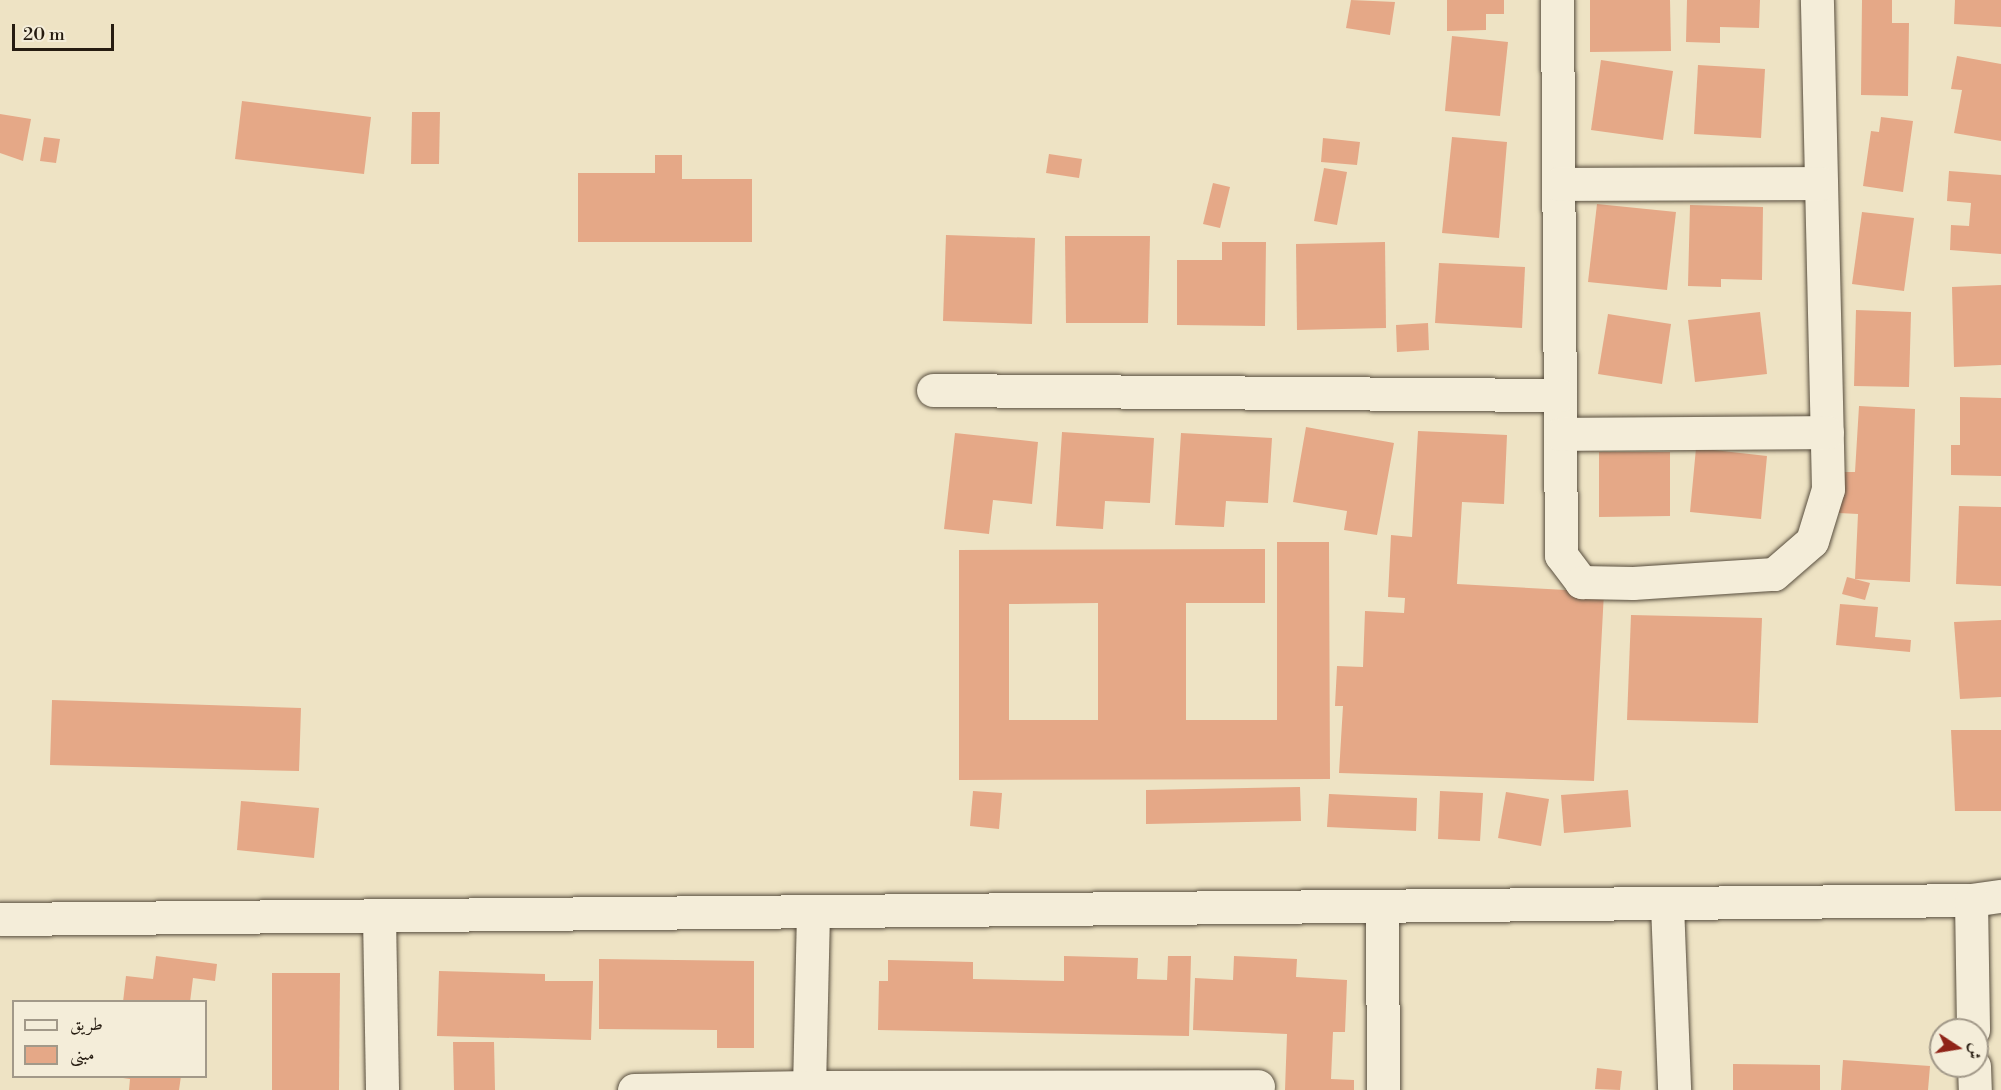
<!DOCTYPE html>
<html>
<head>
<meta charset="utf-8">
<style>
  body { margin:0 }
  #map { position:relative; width:2001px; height:1090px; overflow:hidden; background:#eee3c4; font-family:"Libre Bodoni",Amiri,serif }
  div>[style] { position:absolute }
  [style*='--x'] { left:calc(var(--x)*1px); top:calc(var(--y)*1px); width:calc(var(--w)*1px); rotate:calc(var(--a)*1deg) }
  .building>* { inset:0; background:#e5a887 }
  .roads { filter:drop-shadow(0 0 2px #584e3e) drop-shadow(0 0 2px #584e3e) }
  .minor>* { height:33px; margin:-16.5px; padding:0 16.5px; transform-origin:16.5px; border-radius:16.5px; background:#f4edd9 }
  span { translate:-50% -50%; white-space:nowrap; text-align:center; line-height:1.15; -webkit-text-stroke:5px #f4edd9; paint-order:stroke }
  .legend { position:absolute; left:12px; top:1000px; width:195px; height:78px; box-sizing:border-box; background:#f4edd9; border:2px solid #a29989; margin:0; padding:8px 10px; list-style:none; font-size:18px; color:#261c11 }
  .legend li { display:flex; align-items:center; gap:12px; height:30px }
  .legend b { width:30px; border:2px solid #a29989 }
  .north { position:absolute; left:1929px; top:1018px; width:60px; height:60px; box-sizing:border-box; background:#f4edd9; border:2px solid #a29989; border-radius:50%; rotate:102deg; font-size:16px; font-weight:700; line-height:24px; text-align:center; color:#261c11 }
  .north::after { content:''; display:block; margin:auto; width:21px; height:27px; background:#8f2418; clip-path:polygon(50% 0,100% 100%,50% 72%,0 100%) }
  .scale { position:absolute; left:12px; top:24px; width:102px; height:27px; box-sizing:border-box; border:3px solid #261c11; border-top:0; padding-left:8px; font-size:18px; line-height:21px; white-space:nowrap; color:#261c11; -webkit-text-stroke:4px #f4edd9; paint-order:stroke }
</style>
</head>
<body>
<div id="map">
  <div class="building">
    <div style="clip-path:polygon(1351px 0,1395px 2px,1390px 35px,1346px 28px)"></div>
    <div style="clip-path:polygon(1447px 0,1504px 0,1504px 14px,1486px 14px,1486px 30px,1447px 31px)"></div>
    <div style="clip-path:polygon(1590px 0,1670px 0,1671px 51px,1590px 52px)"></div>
    <div style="clip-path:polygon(1687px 0,1760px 0,1759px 28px,1720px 27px,1720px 43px,1686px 42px)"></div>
    <div style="clip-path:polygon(1862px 0,1892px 0,1892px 23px,1909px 23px,1908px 96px,1861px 95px)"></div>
    <div style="clip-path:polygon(1955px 0,2001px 0,2001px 27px,1954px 24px)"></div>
    <div style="clip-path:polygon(1452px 36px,1508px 42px,1500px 116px,1445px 111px)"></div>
    <div style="clip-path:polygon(1957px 56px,2001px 64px,2001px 141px,1954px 133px,1962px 90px,1951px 89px)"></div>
    <div style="clip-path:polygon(1601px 60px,1673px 71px,1663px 140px,1591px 130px)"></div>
    <div style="clip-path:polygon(1698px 65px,1765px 69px,1761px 138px,1694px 134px)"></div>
    <div style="clip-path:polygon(242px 101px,371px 117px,364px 174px,235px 159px)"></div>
    <div style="clip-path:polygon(412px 112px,440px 112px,439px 164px,411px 164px)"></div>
    <div style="clip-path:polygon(0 114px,31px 119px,23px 161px,0 153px)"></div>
    <div style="clip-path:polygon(1881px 117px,1913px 121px,1903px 192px,1863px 186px,1871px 131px,1879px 132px)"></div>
    <div style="clip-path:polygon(44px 137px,60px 139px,56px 163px,40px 161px)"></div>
    <div style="clip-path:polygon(1452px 137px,1507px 142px,1499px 238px,1442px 233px)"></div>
    <div style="clip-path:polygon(1323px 138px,1360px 142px,1357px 165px,1321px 162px)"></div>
    <div style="clip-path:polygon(1049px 154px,1082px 159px,1079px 178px,1046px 173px)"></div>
    <div style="clip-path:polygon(655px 155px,682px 155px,682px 179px,752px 179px,752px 242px,578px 242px,578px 173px,655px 173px)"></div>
    <div style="clip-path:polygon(1324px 168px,1347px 172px,1337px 225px,1314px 221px)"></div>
    <div style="clip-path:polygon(1949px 171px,2001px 175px,2001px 254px,1950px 250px,1951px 225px,1969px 226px,1971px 203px,1947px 201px)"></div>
    <div style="clip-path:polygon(1213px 183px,1230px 187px,1220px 228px,1203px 224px)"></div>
    <div style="clip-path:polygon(1597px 204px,1676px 212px,1667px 290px,1588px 282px)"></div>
    <div style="clip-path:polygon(1690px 205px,1763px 207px,1762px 280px,1721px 279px,1721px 287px,1688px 286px)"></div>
    <div style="clip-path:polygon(1862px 212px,1914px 218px,1904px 291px,1852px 284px)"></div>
    <div style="clip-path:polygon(946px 235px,1035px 238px,1032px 324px,943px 321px)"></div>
    <div style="clip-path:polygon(1065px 236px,1150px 236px,1148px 323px,1066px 323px)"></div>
    <div style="clip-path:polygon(1222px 242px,1266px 242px,1265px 326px,1177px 325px,1177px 260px,1222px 260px)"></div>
    <div style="clip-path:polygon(1385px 242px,1386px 328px,1297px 330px,1296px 244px)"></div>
    <div style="clip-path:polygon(1439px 263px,1525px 267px,1522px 328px,1435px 323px)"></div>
    <div style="clip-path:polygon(2001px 285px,2001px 365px,1954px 367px,1952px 287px)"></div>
    <div style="clip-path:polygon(1856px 310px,1911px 312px,1909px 387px,1854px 386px)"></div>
    <div style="clip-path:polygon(1760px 312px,1767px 374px,1695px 382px,1688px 320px)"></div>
    <div style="clip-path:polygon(1608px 314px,1671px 324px,1662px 384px,1598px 374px)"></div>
    <div style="clip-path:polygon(1428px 323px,1429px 350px,1397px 352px,1396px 325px)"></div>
    <div style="clip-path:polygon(1960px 397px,2001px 398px,2001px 476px,1951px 475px,1951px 445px,1960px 445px)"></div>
    <div style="clip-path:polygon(1859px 406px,1915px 409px,1910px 582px,1855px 579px,1858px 514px,1839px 513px,1840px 472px,1855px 472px)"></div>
    <div style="clip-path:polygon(1306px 427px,1394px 443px,1377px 535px,1344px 530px,1347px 511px,1293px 502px)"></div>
    <div style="clip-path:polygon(1418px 431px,1507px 435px,1504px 504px,1462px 502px,1457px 584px,1604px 592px,1594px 781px,1339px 773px,1343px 706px,1335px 706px,1337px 666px,1363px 667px,1365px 611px,1404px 613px,1405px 598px,1388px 597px,1391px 535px,1412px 537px)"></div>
    <div style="clip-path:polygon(1062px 432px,1154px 438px,1150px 503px,1105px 501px,1103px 529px,1056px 526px)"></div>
    <div style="clip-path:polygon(955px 433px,1038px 442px,1032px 504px,993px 500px,989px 534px,944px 529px)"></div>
    <div style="clip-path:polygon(1181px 433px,1272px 438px,1268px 503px,1226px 501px,1224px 527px,1175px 525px)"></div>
    <div style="clip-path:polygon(1696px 448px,1767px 456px,1761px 519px,1690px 512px)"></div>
    <div style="clip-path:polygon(1599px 452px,1670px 452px,1670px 516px,1599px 517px)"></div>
    <div style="clip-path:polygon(1959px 506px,2001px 507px,2001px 586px,1956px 584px)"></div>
    <div style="clip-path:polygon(evenodd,1277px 542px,1329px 542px,1330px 779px,959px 780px,959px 550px,1265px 549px,1265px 603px,1186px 603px,1186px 720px,1277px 720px,1277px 542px,1098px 603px,1098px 720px,1009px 720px,1009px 604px,1098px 603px)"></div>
    <div style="clip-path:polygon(1847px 577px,1870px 583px,1865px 600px,1842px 594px)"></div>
    <div style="clip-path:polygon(1840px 604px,1878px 607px,1875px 637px,1911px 640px,1910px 652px,1836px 645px)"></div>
    <div style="clip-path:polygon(1631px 615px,1762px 618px,1758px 723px,1627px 720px)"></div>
    <div style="clip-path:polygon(2001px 620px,2001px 697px,1960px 699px,1954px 622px)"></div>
    <div style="clip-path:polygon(52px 700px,301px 708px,299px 771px,50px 765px)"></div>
    <div style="clip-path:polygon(1951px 730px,2001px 730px,2001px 811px,1955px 811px)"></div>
    <div style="clip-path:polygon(1300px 787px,1301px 821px,1146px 824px,1146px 790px)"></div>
    <div style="clip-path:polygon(1628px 790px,1631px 827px,1564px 833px,1561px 795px)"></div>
    <div style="clip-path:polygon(973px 791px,1002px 793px,999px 829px,970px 826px)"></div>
    <div style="clip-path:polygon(1440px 791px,1483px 793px,1480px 841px,1438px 839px)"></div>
    <div style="clip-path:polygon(1506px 792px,1549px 799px,1541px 846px,1498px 838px)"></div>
    <div style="clip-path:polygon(1329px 794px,1417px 798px,1416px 831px,1327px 827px)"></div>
    <div style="clip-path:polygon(241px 801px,319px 808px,314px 858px,237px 850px)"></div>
    <div style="clip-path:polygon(156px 956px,217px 964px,215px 981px,193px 978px,190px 1002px,123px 1002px,126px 976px,153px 979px)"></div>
    <div style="clip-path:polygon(1064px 956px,1138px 958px,1137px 979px,1167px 980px,1168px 956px,1191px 956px,1189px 1036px,878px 1030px,879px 981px,888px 981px,888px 960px,973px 962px,973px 979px,1064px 981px)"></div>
    <div style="clip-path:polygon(1234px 956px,1297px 959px,1296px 977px,1347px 980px,1345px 1032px,1333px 1032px,1331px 1079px,1354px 1080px,1354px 1090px,1285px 1090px,1287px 1034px,1193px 1030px,1195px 978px,1233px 980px)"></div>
    <div style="clip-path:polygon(599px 959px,754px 961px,754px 1048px,717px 1048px,717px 1030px,599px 1029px)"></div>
    <div style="clip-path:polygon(439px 971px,545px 974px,545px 981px,593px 981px,591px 1040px,437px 1036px)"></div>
    <div style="clip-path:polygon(272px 973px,340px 973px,339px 1090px,272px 1090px)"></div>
    <div style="clip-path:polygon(453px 1042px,494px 1042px,495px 1090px,454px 1090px)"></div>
    <div style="clip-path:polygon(1843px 1060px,1930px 1066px,1928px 1090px,1841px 1090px)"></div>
    <div style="clip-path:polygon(1733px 1064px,1820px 1065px,1820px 1090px,1733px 1090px)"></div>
    <div style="clip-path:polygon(1597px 1068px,1622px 1071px,1620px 1090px,1595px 1089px)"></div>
    <div style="clip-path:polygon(181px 1076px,179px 1090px,129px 1090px,130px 1079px,123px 1078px)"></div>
  </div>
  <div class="roads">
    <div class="minor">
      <div style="--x:1557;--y:0;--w:555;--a:89.59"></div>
      <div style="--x:1561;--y:555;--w:34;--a:53"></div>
      <div style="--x:1581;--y:582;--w:52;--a:1.1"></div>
      <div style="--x:1633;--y:583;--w:141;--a:-3.7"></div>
      <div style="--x:1774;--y:574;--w:50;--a:-41"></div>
      <div style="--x:1812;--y:541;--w:54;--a:-72.9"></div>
      <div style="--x:1828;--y:489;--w:489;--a:-91.3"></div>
      <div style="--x:1558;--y:184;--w:263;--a:-0.2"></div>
      <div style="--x:933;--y:390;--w:627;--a:0.46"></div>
      <div style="--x:1560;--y:434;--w:267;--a:-0.4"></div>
      <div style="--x:1971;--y:900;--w:30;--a:-8"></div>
      <div style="--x:1667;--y:904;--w:186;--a:87.8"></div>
      <div style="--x:1382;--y:906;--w:184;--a:89.7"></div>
      <div style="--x:813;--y:912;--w:175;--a:91.3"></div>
      <div style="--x:809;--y:1087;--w:449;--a:-0.1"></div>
      <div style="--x:379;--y:916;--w:174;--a:89"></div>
      <div style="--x:0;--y:919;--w:1971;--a:-0.55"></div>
      <div style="--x:1971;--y:900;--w:130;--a:89.1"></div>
      <div style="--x:1974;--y:1066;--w:24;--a:88"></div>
      <div style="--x:634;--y:1090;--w:175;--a:-1"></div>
    </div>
  </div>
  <ul class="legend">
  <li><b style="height:8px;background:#f4edd9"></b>طريق</li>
  <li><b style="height:16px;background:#e5a887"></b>مبنى</li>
  </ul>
  <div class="north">ش</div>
  <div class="scale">20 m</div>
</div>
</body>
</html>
